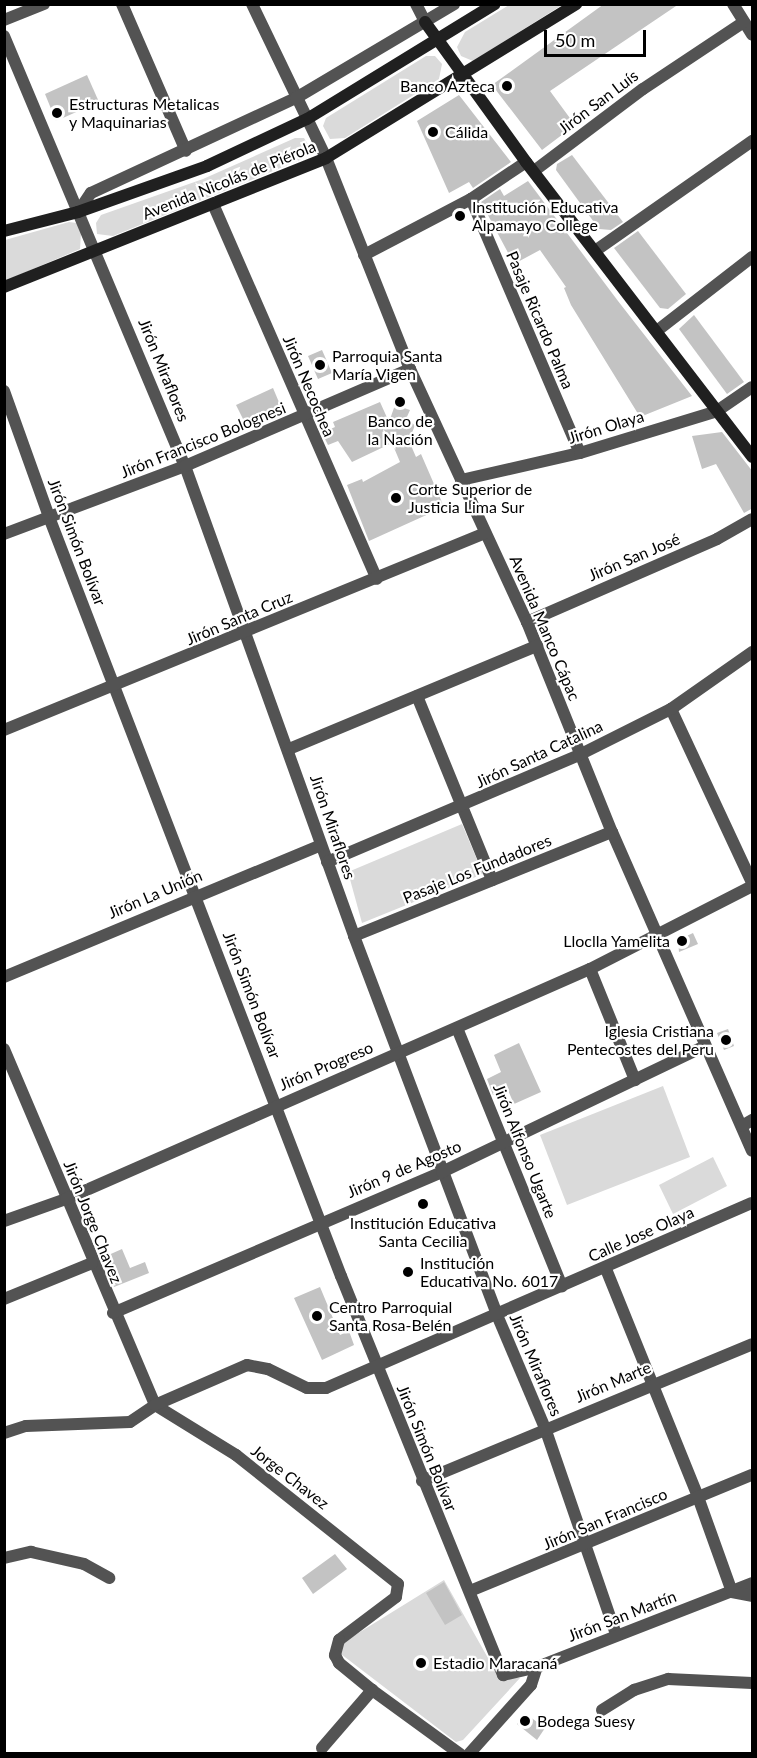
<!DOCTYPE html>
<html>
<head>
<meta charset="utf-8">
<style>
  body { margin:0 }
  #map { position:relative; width:757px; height:1758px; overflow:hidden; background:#fff; font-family:Lato,sans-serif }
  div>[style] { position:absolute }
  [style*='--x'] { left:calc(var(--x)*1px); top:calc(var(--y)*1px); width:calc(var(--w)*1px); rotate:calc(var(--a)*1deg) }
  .green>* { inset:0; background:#dadada }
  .building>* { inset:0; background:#c3c3c3 }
  .minor>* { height:12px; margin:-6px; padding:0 6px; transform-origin:6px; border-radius:6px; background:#535353 }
  .tertiary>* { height:12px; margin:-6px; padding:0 6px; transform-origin:6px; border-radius:6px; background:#535353 }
  .secondary>* { height:12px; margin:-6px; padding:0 6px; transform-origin:6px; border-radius:6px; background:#202020 }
  .dots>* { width:16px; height:16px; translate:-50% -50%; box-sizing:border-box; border:3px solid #fff; border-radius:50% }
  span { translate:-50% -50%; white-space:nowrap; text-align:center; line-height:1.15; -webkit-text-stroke:4.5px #fff; paint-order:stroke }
  .poi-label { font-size:16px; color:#000 }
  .right { translate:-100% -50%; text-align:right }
  .left { translate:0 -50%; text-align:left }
  .street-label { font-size:16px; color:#000 }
  .frame { position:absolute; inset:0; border:6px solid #000; pointer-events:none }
  .scale { position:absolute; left:544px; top:30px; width:102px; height:27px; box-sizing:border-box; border:3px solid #000; border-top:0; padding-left:8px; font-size:18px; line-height:21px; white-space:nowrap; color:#000; -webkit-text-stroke:4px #fff; paint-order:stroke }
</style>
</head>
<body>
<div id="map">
  <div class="green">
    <div style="clip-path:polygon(509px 5px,562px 5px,473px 61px,461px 56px,457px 47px,465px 32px)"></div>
    <div style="clip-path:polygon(426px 56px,435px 56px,442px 64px,439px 79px,345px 138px,330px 139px,323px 126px,326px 118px)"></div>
    <div style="clip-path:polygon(295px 138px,304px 138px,309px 146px,309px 153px,300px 160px,113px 236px,97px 234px,96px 223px,101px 215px,203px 179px)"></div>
    <div style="clip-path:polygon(69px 222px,77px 223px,81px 233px,80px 249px,5px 281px,5px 240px)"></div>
    <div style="clip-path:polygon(462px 824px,483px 874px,362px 923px,348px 872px)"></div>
    <div style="clip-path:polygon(663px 1086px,690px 1157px,567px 1205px,540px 1135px)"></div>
    <div style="clip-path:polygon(713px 1157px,727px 1186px,673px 1214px,659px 1185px)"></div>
    <div style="clip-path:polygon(444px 1580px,497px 1674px,520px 1678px,463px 1740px,456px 1742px,337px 1651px,339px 1645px)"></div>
  </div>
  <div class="building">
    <div style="clip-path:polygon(604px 4px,679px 4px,550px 91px,575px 125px,542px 150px,492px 85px)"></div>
    <div style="clip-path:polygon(87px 75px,99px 102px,56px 121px,45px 94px)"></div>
    <div style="clip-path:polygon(459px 95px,511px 162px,473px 188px,469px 182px,449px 193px,417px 121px)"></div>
    <div style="clip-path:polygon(572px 155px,623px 222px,611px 230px,599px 229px,556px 170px,557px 164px)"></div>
    <div style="clip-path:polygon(528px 181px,618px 301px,692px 396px,640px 417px,571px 305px,564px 288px,566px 287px,540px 250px,514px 264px,481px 202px,500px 189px,504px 196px)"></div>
    <div style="clip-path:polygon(638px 231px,686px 294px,668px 309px,660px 308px,614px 248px)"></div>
    <div style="clip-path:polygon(694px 315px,744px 382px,727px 394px,679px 329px)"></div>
    <div style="clip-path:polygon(322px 350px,332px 373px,318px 379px,308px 356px)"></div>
    <div style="clip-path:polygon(273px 388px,281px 407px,245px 423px,236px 405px)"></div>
    <div style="clip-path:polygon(380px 402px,389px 422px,395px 405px,410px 410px,406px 419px,415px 425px,409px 441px,416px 457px,421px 454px,444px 507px,369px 541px,347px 485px,362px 479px,363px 482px,400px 462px,392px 443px,352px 462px,338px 441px,328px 445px,322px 433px,335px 427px,333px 422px)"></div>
    <div style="clip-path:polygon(722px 432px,753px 472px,753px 508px,744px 513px,716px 464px,702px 469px,692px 436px)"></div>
    <div style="clip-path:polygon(693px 933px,698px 944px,679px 952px,678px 940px)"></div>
    <div style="clip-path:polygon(728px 1029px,734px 1046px,724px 1050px,717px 1033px)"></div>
    <div style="clip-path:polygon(519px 1043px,541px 1092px,514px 1104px,507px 1088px,493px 1095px,487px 1079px,501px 1072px,494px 1055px)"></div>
    <div style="clip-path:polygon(122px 1249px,130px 1268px,145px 1262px,149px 1273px,114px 1287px,104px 1257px)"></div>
    <div style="clip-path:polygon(320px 1287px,340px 1335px,349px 1331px,354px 1345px,322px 1360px,294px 1298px)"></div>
    <div style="clip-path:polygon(335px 1554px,347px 1569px,313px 1594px,302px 1578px)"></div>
    <div style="clip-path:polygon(444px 1582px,462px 1615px,445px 1625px,426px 1593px)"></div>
    <div style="clip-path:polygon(525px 1713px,545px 1728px,537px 1740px,517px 1724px)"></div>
  </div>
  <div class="minor">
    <div style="--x:122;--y:4;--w:160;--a:66.5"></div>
    <div style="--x:252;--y:4;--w:171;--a:64.3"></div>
    <div style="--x:326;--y:158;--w:227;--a:68.3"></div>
    <div style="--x:410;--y:369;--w:279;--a:65.2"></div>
    <div style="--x:527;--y:622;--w:227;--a:68"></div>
    <div style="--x:612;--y:832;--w:348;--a:66.3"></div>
    <div style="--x:733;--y:4;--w:36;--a:58"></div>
    <div style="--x:4;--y:36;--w:467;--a:67.2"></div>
    <div style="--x:185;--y:466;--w:499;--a:70.2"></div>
    <div style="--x:354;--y:936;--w:405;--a:69.3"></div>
    <div style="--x:497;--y:1315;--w:123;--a:67"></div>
    <div style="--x:545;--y:1428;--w:218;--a:71"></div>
    <div style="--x:534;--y:171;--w:136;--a:-37"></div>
    <div style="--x:643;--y:89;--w:121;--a:-33.6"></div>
    <div style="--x:471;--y:199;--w:276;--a:66.8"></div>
    <div style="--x:213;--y:204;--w:409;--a:66.4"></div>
    <div style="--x:78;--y:212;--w:23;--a:-56"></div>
    <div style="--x:91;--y:193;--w:226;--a:-24.9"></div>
    <div style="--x:296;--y:98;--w:184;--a:-30.7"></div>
    <div style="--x:595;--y:251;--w:192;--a:-35"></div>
    <div style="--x:364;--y:255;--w:121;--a:-27.6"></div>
    <div style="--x:471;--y:199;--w:66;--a:-33.9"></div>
    <div style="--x:658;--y:330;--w:119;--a:-37.8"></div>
    <div style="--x:4;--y:391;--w:134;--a:70.3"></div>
    <div style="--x:49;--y:517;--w:813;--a:68.96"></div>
    <div style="--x:341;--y:1276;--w:431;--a:67.9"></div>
    <div style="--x:503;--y:1675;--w:35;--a:-13"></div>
    <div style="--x:537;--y:1667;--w:231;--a:-21.3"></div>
    <div style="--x:461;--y:480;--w:122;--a:-12.8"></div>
    <div style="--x:580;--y:453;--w:143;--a:-17"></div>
    <div style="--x:717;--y:411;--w:42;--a:-34.4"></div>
    <div style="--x:4;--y:534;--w:193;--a:-20.6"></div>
    <div style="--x:185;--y:466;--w:245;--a:-23.3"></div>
    <div style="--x:527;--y:622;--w:207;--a:-23.6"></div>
    <div style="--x:717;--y:539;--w:40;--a:-29.7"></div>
    <div style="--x:417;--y:696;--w:199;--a:67.8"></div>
    <div style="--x:671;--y:709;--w:192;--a:65"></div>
    <div style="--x:4;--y:730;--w:520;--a:-22.27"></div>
    <div style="--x:289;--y:749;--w:269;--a:-22.6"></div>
    <div style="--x:327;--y:862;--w:274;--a:-23"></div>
    <div style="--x:579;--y:755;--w:103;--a:-26.6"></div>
    <div style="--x:671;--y:709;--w:99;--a:-35.1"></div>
    <div style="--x:354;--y:936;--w:278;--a:-22"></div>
    <div style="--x:590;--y:969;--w:120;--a:67.9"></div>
    <div style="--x:4;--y:977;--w:343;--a:-22.6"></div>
    <div style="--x:457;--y:1028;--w:279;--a:67.9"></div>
    <div style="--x:4;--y:1049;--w:387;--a:67"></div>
    <div style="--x:742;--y:1126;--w:12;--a:-31"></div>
    <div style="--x:606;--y:1269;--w:246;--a:68"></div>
    <div style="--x:698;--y:1497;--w:101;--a:70.3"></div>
    <div style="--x:732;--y:1592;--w:20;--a:11"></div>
    <div style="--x:4;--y:1299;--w:95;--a:-22.2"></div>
    <div style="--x:113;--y:1313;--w:358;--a:-23.2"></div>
    <div style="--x:442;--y:1172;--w:292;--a:-25.6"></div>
    <div style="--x:155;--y:1405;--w:95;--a:31.7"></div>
    <div style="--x:236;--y:1455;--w:207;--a:38.5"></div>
    <div style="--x:398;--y:1584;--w:13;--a:99"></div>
    <div style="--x:396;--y:1597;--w:71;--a:143"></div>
    <div style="--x:339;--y:1640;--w:16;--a:105"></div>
    <div style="--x:335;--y:1655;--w:9;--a:63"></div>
    <div style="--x:339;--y:1663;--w:43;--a:39.3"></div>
    <div style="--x:372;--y:1690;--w:109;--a:36"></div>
    <div style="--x:4;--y:1433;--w:23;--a:-18"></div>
    <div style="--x:26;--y:1426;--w:104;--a:-2.2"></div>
    <div style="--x:130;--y:1422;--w:30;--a:-34"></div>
    <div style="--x:155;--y:1405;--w:100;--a:-23.5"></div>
    <div style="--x:247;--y:1365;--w:21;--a:11"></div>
    <div style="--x:268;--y:1369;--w:43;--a:26"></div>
    <div style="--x:307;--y:1388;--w:19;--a:0"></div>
    <div style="--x:326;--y:1388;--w:464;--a:-23.5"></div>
    <div style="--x:422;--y:1481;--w:357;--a:-22.5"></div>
    <div style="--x:4;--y:1558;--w:28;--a:-13"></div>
    <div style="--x:31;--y:1552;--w:54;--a:12.8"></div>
    <div style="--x:84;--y:1564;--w:29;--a:29"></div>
    <div style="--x:470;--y:1591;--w:305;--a:-22.4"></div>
    <div style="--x:602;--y:1710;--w:38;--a:-32"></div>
    <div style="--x:634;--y:1690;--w:36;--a:-18"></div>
    <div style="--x:668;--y:1679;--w:84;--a:2.7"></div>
    <div style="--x:322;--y:1748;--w:77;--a:-49.2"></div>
    <div style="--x:469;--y:1754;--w:93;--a:-48.1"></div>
    <div style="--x:531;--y:1685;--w:19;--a:-72"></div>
  </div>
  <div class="tertiary">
    <div style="--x:416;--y:4;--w:20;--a:63"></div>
    <div style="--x:4;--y:20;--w:43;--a:-21.8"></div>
    <div style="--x:4;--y:1221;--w:66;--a:-19.5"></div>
    <div style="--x:66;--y:1199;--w:572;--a:-23.7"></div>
    <div style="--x:590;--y:969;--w:182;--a:-27.1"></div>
  </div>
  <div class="secondary">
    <div style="--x:425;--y:22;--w:173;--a:54.2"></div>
    <div style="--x:526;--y:162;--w:372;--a:52.5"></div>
    <div style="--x:4;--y:231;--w:76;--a:-14.4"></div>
    <div style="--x:78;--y:212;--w:137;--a:-19.6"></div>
    <div style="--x:207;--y:166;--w:110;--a:-25.2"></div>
    <div style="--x:307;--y:119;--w:220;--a:-31.5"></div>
    <div style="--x:4;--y:287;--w:347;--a:-21.8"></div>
    <div style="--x:326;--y:158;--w:294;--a:-31.6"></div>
  </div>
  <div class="dots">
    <div style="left:507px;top:86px;background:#000"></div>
    <div style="left:57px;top:113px;background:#000"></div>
    <div style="left:433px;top:132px;background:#000"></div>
    <div style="left:460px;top:216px;background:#000"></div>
    <div style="left:320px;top:365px;background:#000"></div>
    <div style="left:400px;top:402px;background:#000"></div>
    <div style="left:396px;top:498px;background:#000"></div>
    <div style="left:682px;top:941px;background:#000"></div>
    <div style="left:726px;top:1040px;background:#000"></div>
    <div style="left:423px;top:1204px;background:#000"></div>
    <div style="left:408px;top:1272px;background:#000"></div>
    <div style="left:317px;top:1316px;background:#000"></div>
    <div style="left:421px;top:1663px;background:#000"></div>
    <div style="left:525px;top:1721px;background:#000"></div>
  </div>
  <div class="poi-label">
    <span class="right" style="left:495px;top:86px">Banco Azteca</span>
    <span class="left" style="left:69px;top:113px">Estructuras Metalicas<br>y Maquinarias</span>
    <span class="left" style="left:445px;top:132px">Cálida</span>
    <span class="left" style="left:472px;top:216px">Institución Educativa<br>Alpamayo College</span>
    <span class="left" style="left:332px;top:365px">Parroquia Santa<br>María Vigen</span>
    <span style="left:400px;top:430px">Banco de<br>la Nación</span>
    <span class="left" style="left:408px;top:498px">Corte Superior de<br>Justicia Lima Sur</span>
    <span class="right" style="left:670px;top:941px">Lloclla Yamelita</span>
    <span class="right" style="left:714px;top:1040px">Iglesia Cristiana<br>Pentecostes del Peru</span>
    <span style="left:423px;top:1232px">Institución Educativa<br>Santa Cecilia</span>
    <span class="left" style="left:420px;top:1272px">Institución<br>Educativa No. 6017</span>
    <span class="left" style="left:329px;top:1316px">Centro Parroquial<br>Santa Rosa-Belén</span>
    <span class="left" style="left:433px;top:1663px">Estadio Maracaná</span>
    <span class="left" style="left:537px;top:1721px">Bodega Suesy</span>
  </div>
  <div class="street-label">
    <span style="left:598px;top:102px;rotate:-37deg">Jirón San Luís</span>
    <span style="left:229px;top:180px;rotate:-22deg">Avenida Nicolás de Piérola</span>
    <span style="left:540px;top:320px;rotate:67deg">Pasaje Ricardo Palma</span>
    <span style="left:164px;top:370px;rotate:68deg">Jirón Miraflores</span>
    <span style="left:309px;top:386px;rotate:67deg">Jirón Necochea</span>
    <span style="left:606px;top:427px;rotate:-17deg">Jirón Olaya</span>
    <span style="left:203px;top:440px;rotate:-22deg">Jirón Francisco Bolognesi</span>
    <span style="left:77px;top:542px;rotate:69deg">Jirón Simón Bolívar</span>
    <span style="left:634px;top:557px;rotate:-23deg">Jirón San José</span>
    <span style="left:239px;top:618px;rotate:-23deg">Jirón Santa Cruz</span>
    <span style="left:545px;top:628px;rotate:67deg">Avenida Manco Cápac</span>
    <span style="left:539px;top:754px;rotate:-25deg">Jirón Santa Catalina</span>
    <span style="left:333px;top:827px;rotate:71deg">Jirón Miraflores</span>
    <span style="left:477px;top:869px;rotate:-22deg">Pasaje Los Fundadores</span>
    <span style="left:155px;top:894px;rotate:-23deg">Jirón La Unión</span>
    <span style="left:252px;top:995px;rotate:69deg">Jirón Simón Bolívar</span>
    <span style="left:326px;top:1066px;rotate:-23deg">Jirón Progreso</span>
    <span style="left:525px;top:1151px;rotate:68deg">Jirón Alfonso Ugarte</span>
    <span style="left:404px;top:1169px;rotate:-23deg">Jirón 9 de Agosto</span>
    <span style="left:93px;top:1222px;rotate:68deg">Jirón Jorge Chavez</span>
    <span style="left:641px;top:1234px;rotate:-24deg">Calle Jose Olaya</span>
    <span style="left:536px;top:1365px;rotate:67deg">Jirón Miraflores</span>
    <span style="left:613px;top:1382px;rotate:-23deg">Jirón Marte</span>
    <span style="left:427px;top:1448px;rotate:68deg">Jirón Simón Bolívar</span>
    <span style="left:290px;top:1477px;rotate:38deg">Jorge Chavez</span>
    <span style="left:605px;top:1519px;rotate:-23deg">Jirón San Francisco</span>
    <span style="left:622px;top:1616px;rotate:-21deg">Jirón San Martín</span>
  </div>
  <div class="frame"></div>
  <div class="scale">50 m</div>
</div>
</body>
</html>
